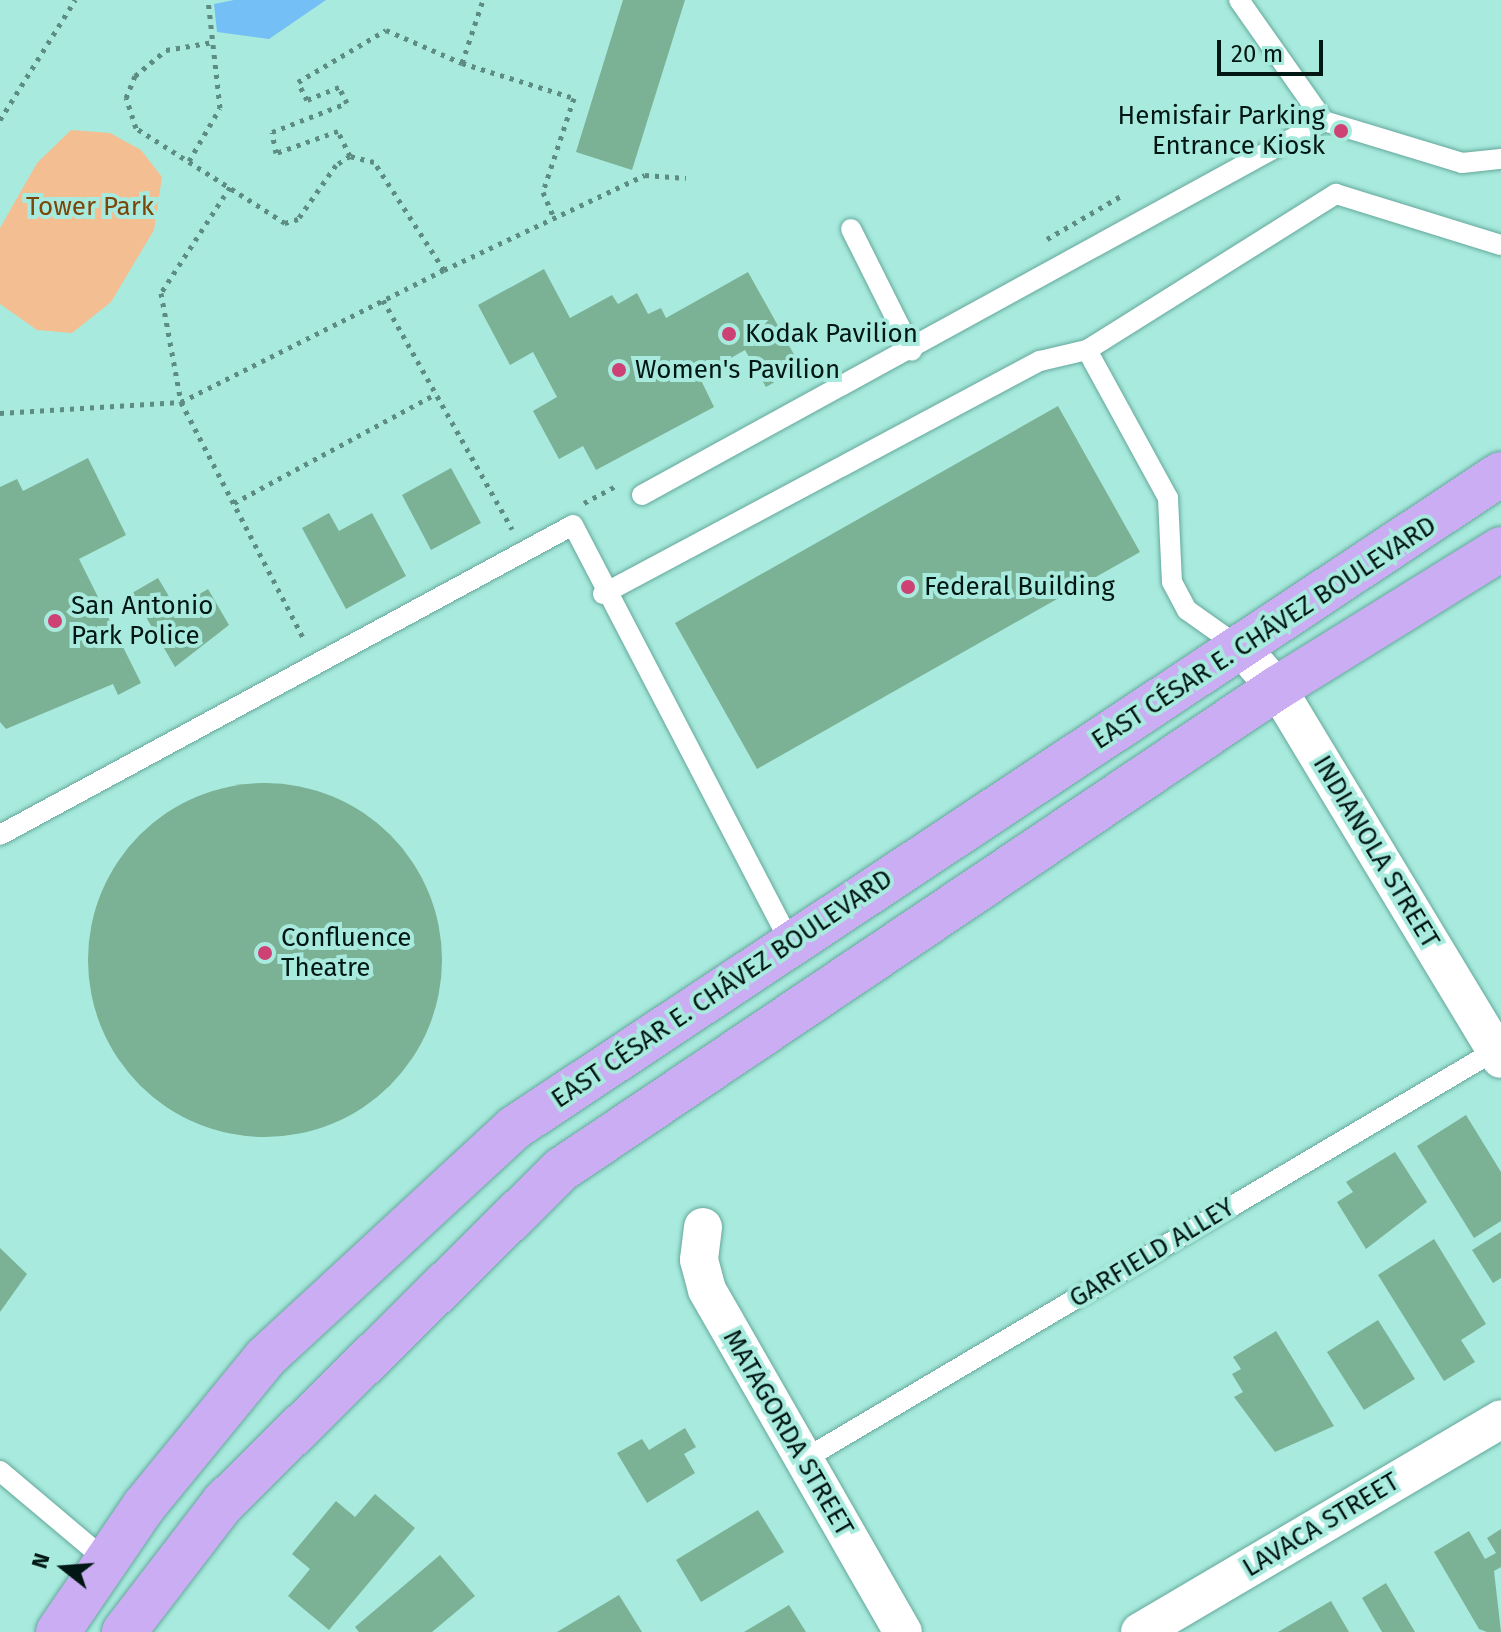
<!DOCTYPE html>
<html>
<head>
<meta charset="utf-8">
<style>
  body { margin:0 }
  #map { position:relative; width:1501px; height:1632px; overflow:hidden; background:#a8ebde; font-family:"Fira Sans",sans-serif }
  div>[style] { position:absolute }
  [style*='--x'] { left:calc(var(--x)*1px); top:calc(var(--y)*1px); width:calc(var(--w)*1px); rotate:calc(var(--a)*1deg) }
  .green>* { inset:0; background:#f3be91 }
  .water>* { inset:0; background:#74bff5 }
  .building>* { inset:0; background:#7bb195 }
  .round { border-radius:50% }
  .path>* { height:5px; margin-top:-2.5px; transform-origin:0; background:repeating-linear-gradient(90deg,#5d8c83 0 4px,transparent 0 10px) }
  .roads { filter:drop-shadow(0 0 2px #65a79b) drop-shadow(0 0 2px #65a79b) }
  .service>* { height:20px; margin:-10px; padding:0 10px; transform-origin:10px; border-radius:10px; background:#fff }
  .minor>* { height:38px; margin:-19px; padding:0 19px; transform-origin:19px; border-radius:19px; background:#fff }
  .primary>* { height:44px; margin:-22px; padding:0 22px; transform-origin:22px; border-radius:22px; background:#cbadf4 }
  .dots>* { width:22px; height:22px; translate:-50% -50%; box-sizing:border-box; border:4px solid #a8ebde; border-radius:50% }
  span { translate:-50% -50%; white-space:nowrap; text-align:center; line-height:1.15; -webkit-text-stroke:8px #a8ebde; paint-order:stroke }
  .poi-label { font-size:26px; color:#001713 }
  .right { translate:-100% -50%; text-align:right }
  .left { translate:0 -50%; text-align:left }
  .park-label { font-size:26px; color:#7b460a }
  .street-label { font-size:26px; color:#001713 }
  .north { position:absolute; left:24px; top:1528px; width:80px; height:80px; -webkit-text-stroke:6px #a8ebde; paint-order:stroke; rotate:287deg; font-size:22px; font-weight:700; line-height:32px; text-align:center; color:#001713 }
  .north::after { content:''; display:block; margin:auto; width:28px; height:36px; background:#001713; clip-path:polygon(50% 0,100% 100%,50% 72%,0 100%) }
  .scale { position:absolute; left:1217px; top:40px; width:106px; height:36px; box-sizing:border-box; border:4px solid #001713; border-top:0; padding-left:10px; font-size:24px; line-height:28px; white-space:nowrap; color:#001713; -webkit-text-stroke:6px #a8ebde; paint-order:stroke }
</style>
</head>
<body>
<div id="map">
  <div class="green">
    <div style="clip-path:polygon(71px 130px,110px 133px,141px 150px,162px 177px,154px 230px,111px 302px,72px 333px,37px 330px,0 304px,0 228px,37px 163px)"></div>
  </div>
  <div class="water">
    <div style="clip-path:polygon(234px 0,326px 0,269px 39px,217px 32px,214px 4px)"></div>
  </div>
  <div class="building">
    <div style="clip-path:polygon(623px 0,685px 0,632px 170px,576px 152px)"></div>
    <div style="clip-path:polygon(544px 269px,570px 318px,612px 295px,618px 304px,637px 293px,648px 314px,661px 308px,666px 318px,748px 272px,801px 367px,766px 387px,745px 350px,699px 376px,714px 407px,596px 470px,583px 446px,559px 459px,533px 411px,557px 397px,533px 352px,510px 365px,478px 305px)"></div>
    <div style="clip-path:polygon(1058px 406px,1140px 552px,757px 769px,675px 623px)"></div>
    <div style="clip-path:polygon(88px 458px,126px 535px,79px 559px,141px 683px,118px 695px,113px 684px,6px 729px,0 722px,0 487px,17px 479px,23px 491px)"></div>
    <div style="clip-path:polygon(451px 468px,481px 523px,431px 550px,402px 495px)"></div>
    <div style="clip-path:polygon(329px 513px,339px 531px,372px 513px,406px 576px,346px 609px,302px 528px)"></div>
    <div style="clip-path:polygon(158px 578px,176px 608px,208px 589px,229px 625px,175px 667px,132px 593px)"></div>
    <div class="round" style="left:88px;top:783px;width:354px;height:354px"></div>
    <div style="clip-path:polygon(1466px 1115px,1501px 1172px,1501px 1221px,1474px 1238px,1417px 1146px)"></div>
    <div style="clip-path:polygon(1395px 1152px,1427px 1202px,1366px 1249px,1337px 1202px,1353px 1192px,1346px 1182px)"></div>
    <div style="clip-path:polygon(1501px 1232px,1501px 1278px,1493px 1283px,1472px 1250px)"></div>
    <div style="clip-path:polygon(1434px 1239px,1486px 1324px,1461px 1340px,1475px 1362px,1444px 1381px,1378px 1275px)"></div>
    <div style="clip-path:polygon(0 1248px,27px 1274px,0 1312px)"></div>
    <div style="clip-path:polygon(1378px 1320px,1415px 1379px,1364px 1410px,1327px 1352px)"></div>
    <div style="clip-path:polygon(1276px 1331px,1334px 1426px,1275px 1452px,1234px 1397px,1243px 1392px,1232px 1374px,1241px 1369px,1233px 1357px)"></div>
    <div style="clip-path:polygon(685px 1428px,696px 1447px,684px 1454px,695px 1473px,647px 1503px,617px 1453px,642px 1439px,649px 1450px)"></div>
    <div style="clip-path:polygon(375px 1494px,415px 1528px,329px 1630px,288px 1596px,310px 1569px,292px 1554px,336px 1501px,355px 1517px)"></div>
    <div style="clip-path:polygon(758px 1510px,784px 1552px,701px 1602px,676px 1560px)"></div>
    <div style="clip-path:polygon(1501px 1529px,1501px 1567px,1494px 1571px,1501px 1632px,1487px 1632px,1479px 1629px,1434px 1552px,1469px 1531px,1485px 1559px,1496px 1553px,1487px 1538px)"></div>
    <div style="clip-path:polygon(440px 1555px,475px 1596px,432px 1632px,359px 1632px,355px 1627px)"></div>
    <div style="clip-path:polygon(1386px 1583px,1415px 1632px,1382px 1632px,1362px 1598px)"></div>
    <div style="clip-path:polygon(619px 1595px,642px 1632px,557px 1632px)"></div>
    <div style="clip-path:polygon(1331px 1601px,1349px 1632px,1278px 1632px)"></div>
    <div style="clip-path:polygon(789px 1605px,806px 1632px,744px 1632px)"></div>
  </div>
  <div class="path">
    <div style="--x:462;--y:63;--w:117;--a:17.4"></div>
    <div style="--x:574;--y:98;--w:99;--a:108.3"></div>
    <div style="--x:543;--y:192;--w:28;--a:67"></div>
    <div style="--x:0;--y:120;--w:142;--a:-58"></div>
    <div style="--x:350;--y:156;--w:28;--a:-116"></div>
    <div style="--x:338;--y:131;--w:66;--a:160.5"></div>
    <div style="--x:276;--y:153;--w:21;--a:-101"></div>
    <div style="--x:272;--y:132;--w:80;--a:-21.1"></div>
    <div style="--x:347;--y:103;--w:18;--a:-117"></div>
    <div style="--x:339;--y:87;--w:35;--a:158"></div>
    <div style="--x:307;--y:100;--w:20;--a:-117"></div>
    <div style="--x:298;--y:82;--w:102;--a:-30.6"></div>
    <div style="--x:386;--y:30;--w:83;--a:23.5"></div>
    <div style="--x:462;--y:63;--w:66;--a:-71.6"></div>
    <div style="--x:189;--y:161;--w:61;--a:-59.7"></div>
    <div style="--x:220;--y:108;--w:109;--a:-96.3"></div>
    <div style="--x:230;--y:187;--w:126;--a:123.1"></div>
    <div style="--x:161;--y:293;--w:111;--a:79.6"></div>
    <div style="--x:181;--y:402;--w:269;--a:62.6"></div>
    <div style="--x:1047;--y:239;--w:86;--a:-30.2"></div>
    <div style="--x:444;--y:270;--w:222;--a:-25.3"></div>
    <div style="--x:645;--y:175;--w:41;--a:4.2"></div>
    <div style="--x:383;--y:300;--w:263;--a:60.6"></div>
    <div style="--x:0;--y:413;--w:181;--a:-3.5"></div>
    <div style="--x:181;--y:402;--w:294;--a:-26.7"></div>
    <div style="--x:444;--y:270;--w:129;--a:-122.9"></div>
    <div style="--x:374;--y:162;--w:25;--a:-166"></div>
    <div style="--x:350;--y:156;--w:17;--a:147"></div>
    <div style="--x:336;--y:165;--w:66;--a:125.1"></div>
    <div style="--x:298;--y:219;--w:14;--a:163"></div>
    <div style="--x:285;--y:223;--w:177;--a:-147.5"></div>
    <div style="--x:136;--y:128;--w:32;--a:-108"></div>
    <div style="--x:126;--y:98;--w:24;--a:-68"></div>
    <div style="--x:135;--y:76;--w:40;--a:-40"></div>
    <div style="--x:166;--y:50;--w:48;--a:-9.7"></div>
    <div style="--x:234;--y:503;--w:230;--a:-28.4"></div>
    <div style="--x:584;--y:503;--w:38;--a:-28"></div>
  </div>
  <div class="roads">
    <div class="service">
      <div style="--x:1239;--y:0;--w:148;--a:54.9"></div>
      <div style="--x:1324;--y:121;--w:144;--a:16.9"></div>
      <div style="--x:1462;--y:163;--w:39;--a:-6"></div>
      <div style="--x:851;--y:229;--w:136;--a:63.4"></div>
      <div style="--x:1087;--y:350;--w:169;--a:61.3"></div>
      <div style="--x:1168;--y:498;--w:84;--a:87.3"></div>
      <div style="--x:1172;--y:582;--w:32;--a:62"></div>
      <div style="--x:1187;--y:610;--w:67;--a:35.3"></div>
      <div style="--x:642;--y:495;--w:778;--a:-28.74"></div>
      <div style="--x:603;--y:594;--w:495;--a:-28.1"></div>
      <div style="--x:1040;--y:361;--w:48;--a:-13.2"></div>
      <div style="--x:1087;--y:350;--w:294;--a:-32.1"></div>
      <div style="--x:1336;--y:194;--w:173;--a:17.2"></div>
      <div style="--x:0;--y:835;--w:651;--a:-28.41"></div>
      <div style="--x:573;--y:525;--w:469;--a:62.5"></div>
      <div style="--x:803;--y:1460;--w:811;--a:-30.61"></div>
      <div style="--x:0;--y:1471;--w:141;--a:40.1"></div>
    </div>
    <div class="minor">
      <div style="--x:1243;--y:650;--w:51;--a:48.2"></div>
      <div style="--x:1277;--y:688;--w:433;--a:58.9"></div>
      <div style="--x:703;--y:1227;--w:33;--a:97"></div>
      <div style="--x:699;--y:1260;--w:31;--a:75"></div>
      <div style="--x:707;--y:1290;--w:394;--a:60.2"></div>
      <div style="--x:1140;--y:1632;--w:419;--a:-30.5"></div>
    </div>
    <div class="primary">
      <div style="--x:58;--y:1632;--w:153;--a:-55.7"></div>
      <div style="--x:144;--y:1506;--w:191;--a:-50.7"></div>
      <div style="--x:265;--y:1358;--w:339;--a:-42.7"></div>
      <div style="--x:514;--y:1128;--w:1184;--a:-33.53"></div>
      <div style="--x:124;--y:1632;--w:163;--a:-52.5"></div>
      <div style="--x:223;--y:1503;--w:476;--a:-44.6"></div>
      <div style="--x:562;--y:1169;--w:862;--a:-33.93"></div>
      <div style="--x:1277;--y:688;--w:264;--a:-31.8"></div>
    </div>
  </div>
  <div class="dots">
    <div style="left:1341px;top:131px;background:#cd4175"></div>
    <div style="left:729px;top:334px;background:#cd4175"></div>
    <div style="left:619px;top:370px;background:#cd4175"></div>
    <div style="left:908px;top:587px;background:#cd4175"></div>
    <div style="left:55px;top:621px;background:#cd4175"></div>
    <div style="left:265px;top:953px;background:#cd4175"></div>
  </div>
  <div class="poi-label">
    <span class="right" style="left:1325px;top:131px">Hemisfair Parking<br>Entrance Kiosk</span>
    <span class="left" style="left:745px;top:334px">Kodak Pavilion</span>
    <span class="left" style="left:635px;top:370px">Women's Pavilion</span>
    <span class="left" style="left:924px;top:587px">Federal Building</span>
    <span class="left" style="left:71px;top:621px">San Antonio<br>Park Police</span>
    <span class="left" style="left:281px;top:953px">Confluence<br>Theatre</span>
  </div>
  <div class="park-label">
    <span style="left:90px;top:207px">Tower Park</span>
  </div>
  <div class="street-label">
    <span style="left:1264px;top:633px;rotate:-33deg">EAST CÉSAR E. CHÁVEZ BOULEVARD</span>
    <span style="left:1376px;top:852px;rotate:59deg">INDIANOLA STREET</span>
    <span style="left:722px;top:989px;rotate:-34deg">EAST CÉSAR E. CHÁVEZ BOULEVARD</span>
    <span style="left:1152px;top:1253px;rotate:-31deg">GARFIELD ALLEY</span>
    <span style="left:788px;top:1433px;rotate:60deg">MATAGORDA STREET</span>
    <span style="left:1321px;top:1525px;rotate:-31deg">LAVACA STREET</span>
  </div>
  <div class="north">N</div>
  <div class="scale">20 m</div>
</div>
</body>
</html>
